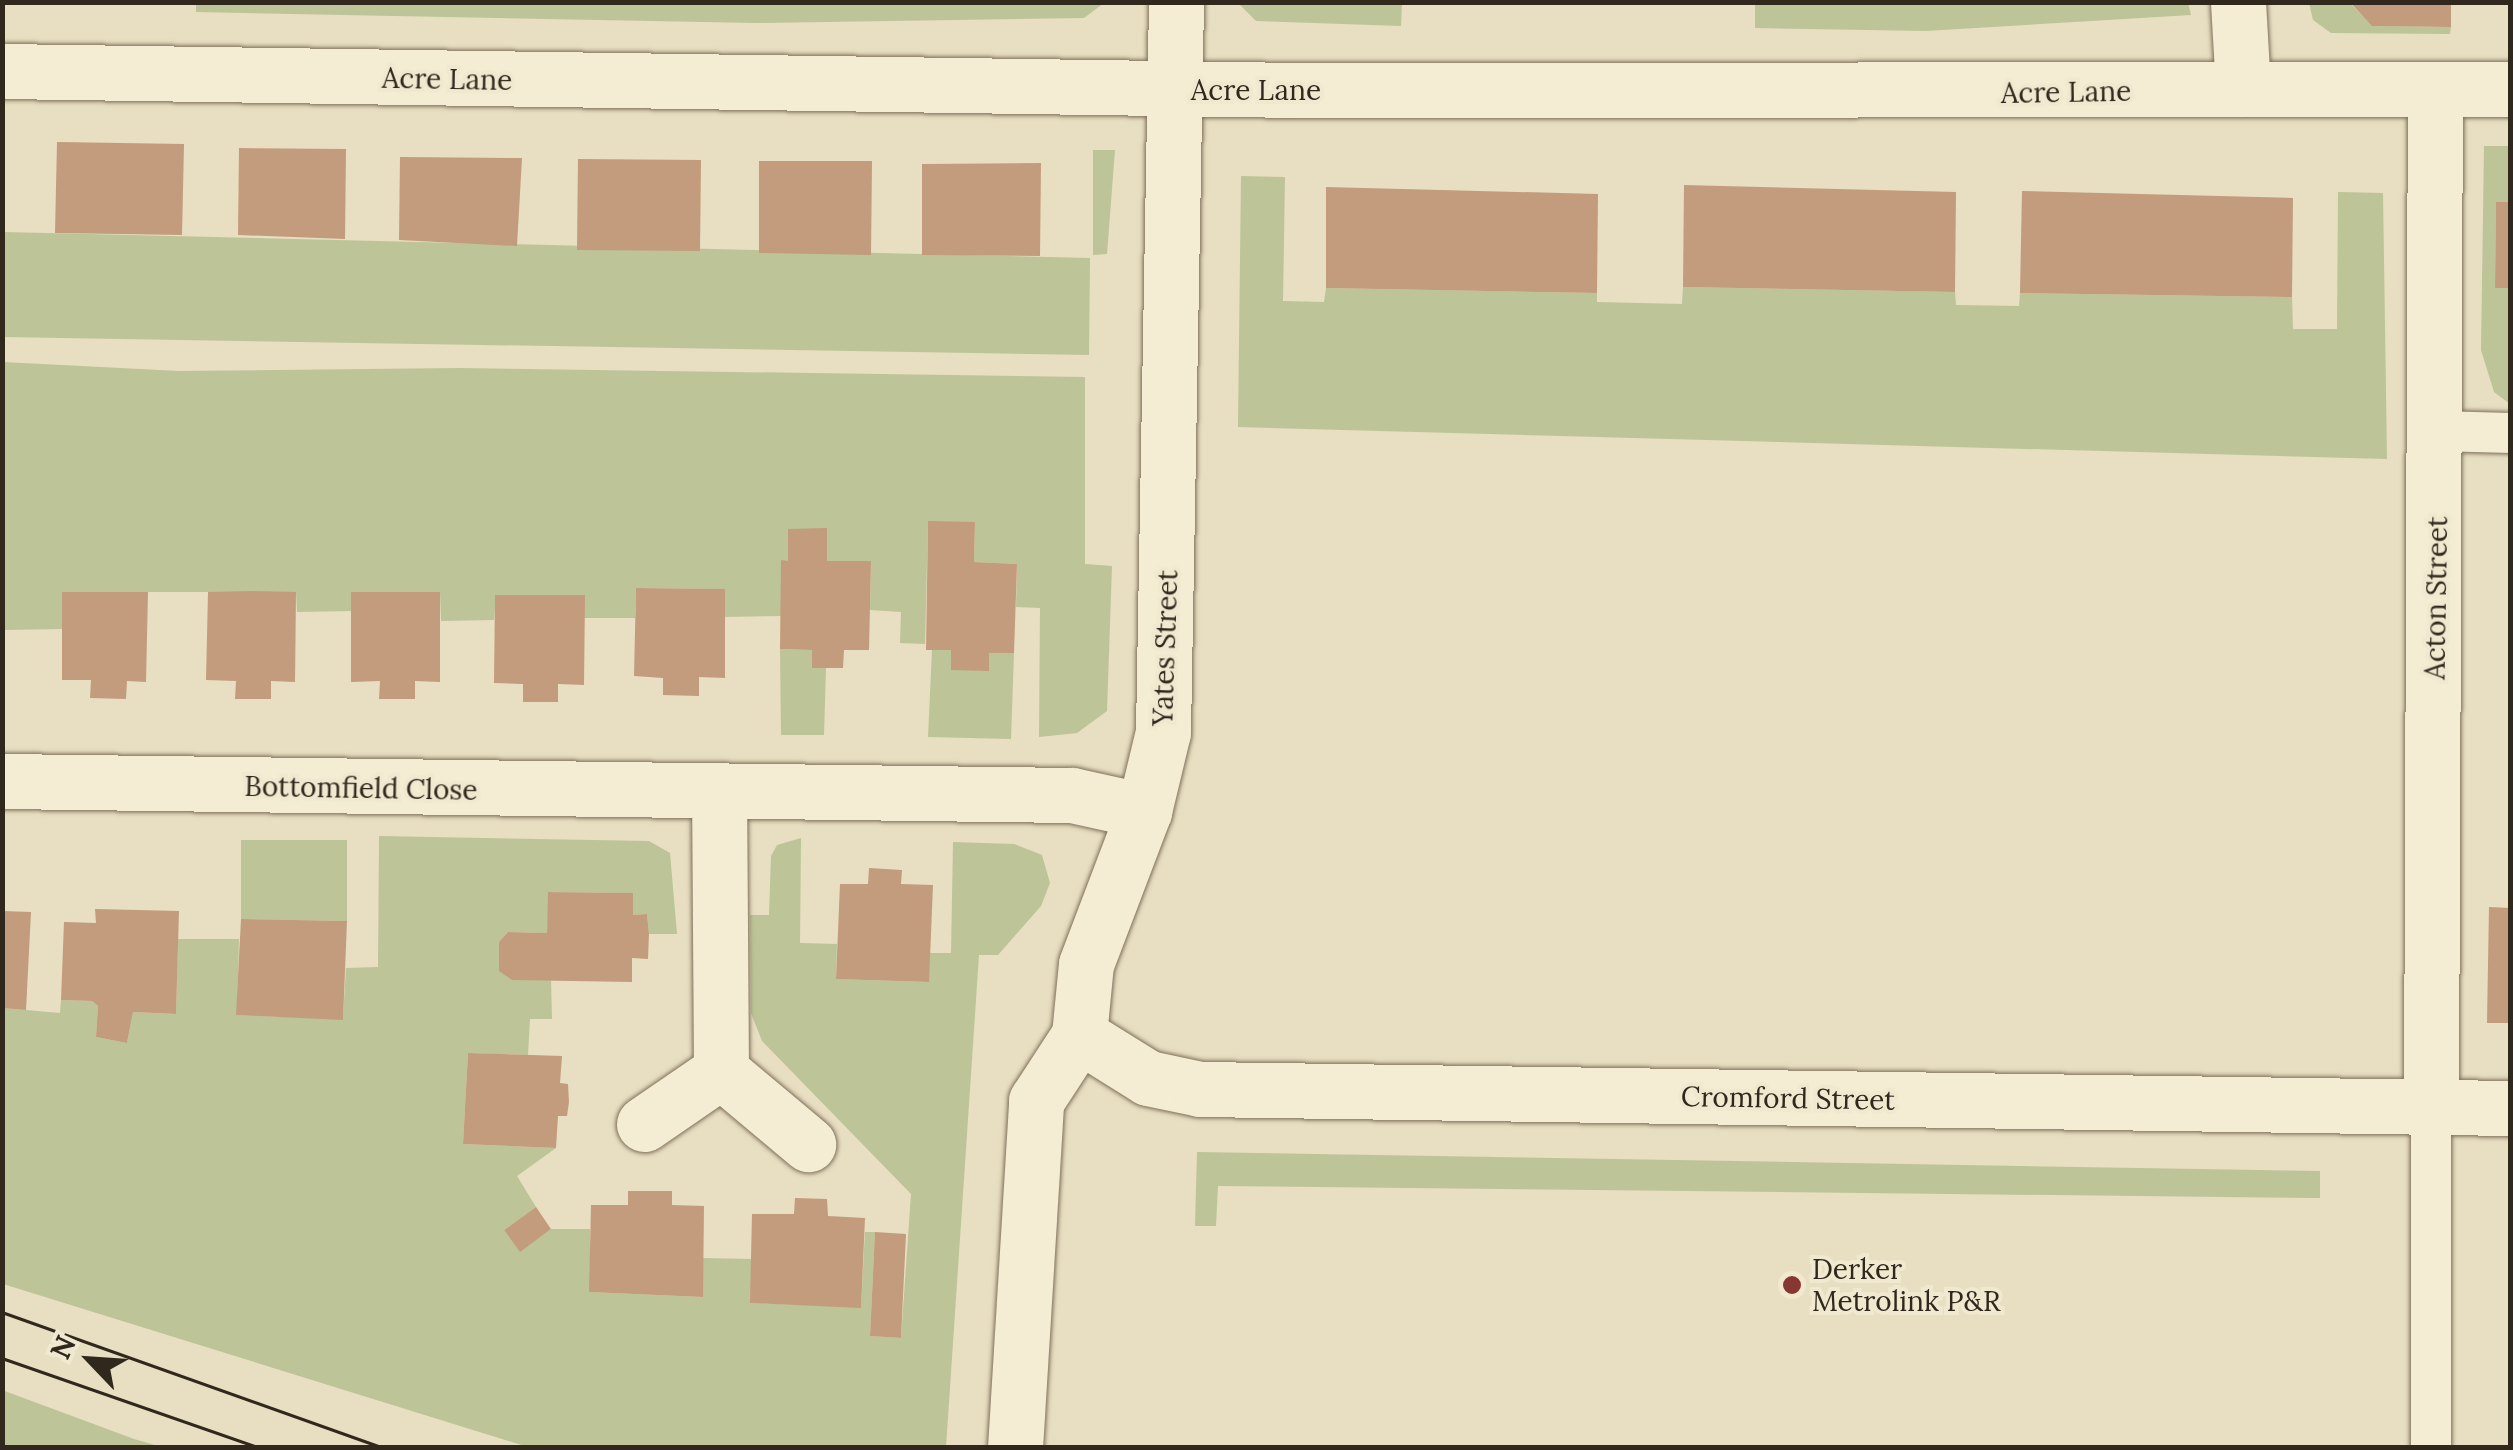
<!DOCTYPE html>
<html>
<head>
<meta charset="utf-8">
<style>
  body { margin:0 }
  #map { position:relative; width:2513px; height:1450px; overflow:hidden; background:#e8dec1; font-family:Lora,serif }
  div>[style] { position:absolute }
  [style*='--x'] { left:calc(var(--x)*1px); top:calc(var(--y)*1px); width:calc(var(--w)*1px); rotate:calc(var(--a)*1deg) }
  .green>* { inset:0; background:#bdc497 }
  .building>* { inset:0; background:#c29c7c }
  .roads { filter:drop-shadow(0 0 2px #7f705b) drop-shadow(0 0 2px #7f705b) }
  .service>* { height:40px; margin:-20px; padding:0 20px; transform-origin:20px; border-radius:20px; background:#f4ecd3 }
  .minor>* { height:55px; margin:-27.5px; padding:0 27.5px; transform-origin:27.5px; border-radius:27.5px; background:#f4ecd3 }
  .tram>* { height:2.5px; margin:-1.25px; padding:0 1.25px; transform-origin:1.25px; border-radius:1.25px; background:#31281d }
  .dots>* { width:28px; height:28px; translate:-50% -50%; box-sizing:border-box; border:5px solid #f0e9d0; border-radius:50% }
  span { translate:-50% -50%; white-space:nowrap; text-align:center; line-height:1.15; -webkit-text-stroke:8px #f0e9d0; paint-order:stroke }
  .street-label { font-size:28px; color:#31281d }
  .poi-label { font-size:28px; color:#31281d }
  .left { translate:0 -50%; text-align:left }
  .frame { position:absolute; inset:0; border:5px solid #31281d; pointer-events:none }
  .north { position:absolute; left:40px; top:1310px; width:100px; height:100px; -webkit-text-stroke:8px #f0e9d0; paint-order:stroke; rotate:295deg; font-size:28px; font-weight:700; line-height:40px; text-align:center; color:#31281d }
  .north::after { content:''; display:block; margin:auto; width:35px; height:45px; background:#31281d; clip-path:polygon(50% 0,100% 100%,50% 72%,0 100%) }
</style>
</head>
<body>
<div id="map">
  <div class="green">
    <div style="clip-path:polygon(1237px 2px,1402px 3px,1401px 26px,1256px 21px)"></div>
    <div style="clip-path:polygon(1755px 2px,2188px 2px,2191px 15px,1926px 31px,1755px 28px)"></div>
    <div style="clip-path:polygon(196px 3px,196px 2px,1104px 3px,1084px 18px,756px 23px,196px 12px)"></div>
    <div style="clip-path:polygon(2309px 3px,2350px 3px,2373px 26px,2451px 27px,2450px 34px,2331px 33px,2313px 20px)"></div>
    <div style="clip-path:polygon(2484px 146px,2510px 146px,2510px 202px,2496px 203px,2495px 287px,2510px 288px,2510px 404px,2494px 392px,2481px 350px)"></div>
    <div style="clip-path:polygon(1093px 150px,1115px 150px,1107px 254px,1093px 255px)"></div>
    <div style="clip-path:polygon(1241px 176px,1285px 177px,1283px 301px,1324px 302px,1326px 288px,1597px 293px,1597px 302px,1682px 304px,1683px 287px,1955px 292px,1956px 305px,2019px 306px,2020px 293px,2292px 297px,2293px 329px,2337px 329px,2338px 192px,2383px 193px,2387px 459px,1238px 427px)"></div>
    <div style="clip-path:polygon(3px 232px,1090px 258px,1089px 355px,3px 337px)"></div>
    <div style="clip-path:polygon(3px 362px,179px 371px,459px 368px,1085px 377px,1085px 564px,1112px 566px,1107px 711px,1077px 733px,1039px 737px,1040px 608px,1016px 607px,1017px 564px,974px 562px,975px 522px,928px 522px,925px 644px,900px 643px,901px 612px,870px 610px,871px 561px,781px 561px,781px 616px,724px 617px,724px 589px,636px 588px,635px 618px,584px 618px,584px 595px,496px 595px,494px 620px,441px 621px,440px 592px,352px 592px,352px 611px,297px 612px,296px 592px,63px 592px,62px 629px,5px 630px)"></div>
    <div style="clip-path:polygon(780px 649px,812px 650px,826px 667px,824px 735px,781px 735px)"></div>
    <div style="clip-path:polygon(932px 650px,951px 650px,989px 671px,989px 653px,1014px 653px,1011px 739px,928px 737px)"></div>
    <div style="clip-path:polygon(379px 836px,649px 841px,670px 853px,677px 934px,649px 934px,647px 914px,633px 915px,632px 893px,549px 892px,547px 933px,508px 932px,499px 942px,551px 980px,552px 1019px,530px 1019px,528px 1055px,468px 1053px,463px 1144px,556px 1148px,517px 1176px,536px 1207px,504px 1230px,520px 1251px,551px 1229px,590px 1229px,590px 1292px,702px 1297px,703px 1258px,752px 1259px,751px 1303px,861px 1307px,865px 1232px,875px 1232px,870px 1336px,901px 1338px,911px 1194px,762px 1041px,751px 1013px,750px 915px,769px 915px,771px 856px,777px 845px,801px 838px,800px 943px,837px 944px,836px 979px,928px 982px,930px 953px,951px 953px,953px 842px,1014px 844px,1042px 855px,1050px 883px,1041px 906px,998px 955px,979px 955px,946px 1447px,528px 1447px,3px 1284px,3px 1008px,60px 1013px,61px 1000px,92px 1001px,98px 1006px,96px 1037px,127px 1043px,133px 1012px,176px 1014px,178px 939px,239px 939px,237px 1015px,343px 1019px,346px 968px,378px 967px)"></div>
    <div style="clip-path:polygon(241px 840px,347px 840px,347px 921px,241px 919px)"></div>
    <div style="clip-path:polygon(1197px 1152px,2320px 1171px,2320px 1198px,1218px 1186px,1216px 1226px,1195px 1226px)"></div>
    <div style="clip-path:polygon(2px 1390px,134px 1439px,162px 1447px,3px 1447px)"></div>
  </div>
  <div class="building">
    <div style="clip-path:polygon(2350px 2px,2451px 2px,2451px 27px,2372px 26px)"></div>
    <div style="clip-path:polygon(57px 142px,184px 144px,182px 235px,55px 233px)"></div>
    <div style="clip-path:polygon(239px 148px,346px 149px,345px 239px,238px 235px)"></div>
    <div style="clip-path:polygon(400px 157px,522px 158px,517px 246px,399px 240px)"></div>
    <div style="clip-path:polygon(578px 159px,701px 160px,700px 251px,577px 250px)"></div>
    <div style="clip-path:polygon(759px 161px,872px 161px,871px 255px,759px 253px)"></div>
    <div style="clip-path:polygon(1041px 163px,1040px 256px,922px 255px,922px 164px)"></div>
    <div style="clip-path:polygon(1684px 185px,1956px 192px,1955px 292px,1683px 287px)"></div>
    <div style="clip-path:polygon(1326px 187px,1598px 194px,1597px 293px,1326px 288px)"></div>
    <div style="clip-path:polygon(2022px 191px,2293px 198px,2292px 297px,2020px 293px)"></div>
    <div style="clip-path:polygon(2496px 202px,2510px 202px,2510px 288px,2495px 288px)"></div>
    <div style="clip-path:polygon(928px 521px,975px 522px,974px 562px,1017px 564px,1014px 653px,989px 653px,989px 671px,951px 670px,951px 650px,926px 650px)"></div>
    <div style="clip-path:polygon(827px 528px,827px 561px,871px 561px,869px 650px,844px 650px,843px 668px,812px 668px,812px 650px,780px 649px,781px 560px,788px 561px,788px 529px)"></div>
    <div style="clip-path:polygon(636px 588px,725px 589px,725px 678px,699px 677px,699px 696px,663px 695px,663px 678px,634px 676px)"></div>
    <div style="clip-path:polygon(253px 591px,296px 592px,295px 682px,271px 681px,271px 699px,235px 699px,236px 681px,206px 680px,208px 592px)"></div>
    <div style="clip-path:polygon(62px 592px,148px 592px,146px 682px,127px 681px,126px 699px,90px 698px,91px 680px,62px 680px)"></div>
    <div style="clip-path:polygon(351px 592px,440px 592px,440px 682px,415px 681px,415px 699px,379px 699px,380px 681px,351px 682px)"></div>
    <div style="clip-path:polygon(495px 595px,585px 595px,584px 685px,558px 684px,558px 702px,523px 702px,523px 684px,494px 683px)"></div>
    <div style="clip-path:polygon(869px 868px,902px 870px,901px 884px,933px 885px,929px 982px,836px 979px,840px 884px,868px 884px)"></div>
    <div style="clip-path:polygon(548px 892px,633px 893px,633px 915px,647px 914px,649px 934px,648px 959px,632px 958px,632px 982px,512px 980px,499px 971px,499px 942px,508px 932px,547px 933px)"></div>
    <div style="clip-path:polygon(2489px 907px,2510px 908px,2510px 1023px,2487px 1023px)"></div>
    <div style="clip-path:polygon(95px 909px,179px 911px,176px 1014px,133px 1012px,127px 1043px,96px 1037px,98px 1006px,92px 1001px,61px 1000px,64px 922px,96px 923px)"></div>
    <div style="clip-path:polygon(2px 911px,31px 912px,26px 1010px,2px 1008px)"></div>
    <div style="clip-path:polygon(241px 919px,347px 921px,343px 1020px,236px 1015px)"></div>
    <div style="clip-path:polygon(468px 1053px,562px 1056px,560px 1083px,568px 1084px,569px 1102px,567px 1116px,558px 1116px,556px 1148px,463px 1144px)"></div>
    <div style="clip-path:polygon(628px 1191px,672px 1191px,672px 1205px,704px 1206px,703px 1297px,589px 1292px,591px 1205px,628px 1205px)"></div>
    <div style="clip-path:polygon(795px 1198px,827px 1199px,828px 1216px,865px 1218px,861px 1308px,750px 1303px,752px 1214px,794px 1214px)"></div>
    <div style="clip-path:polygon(536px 1207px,551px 1229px,520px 1252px,504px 1230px)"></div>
    <div style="clip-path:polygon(875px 1232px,906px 1234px,901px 1338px,870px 1336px)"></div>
  </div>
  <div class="roads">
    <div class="service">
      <div style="--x:2438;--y:431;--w:72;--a:1.6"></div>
      <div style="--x:2431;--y:1108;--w:340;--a:90"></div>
    </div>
    <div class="minor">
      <div style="--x:2238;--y:2;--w:87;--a:86.7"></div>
      <div style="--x:2;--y:71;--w:1299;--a:0.84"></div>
      <div style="--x:1301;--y:90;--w:1209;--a:-0.05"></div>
      <div style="--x:2;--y:781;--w:1070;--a:0.75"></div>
      <div style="--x:1072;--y:795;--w:74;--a:12.5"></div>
      <div style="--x:1079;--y:1035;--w:81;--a:31.9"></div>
      <div style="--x:1148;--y:1078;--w:53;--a:11.9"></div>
      <div style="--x:1200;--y:1089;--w:1310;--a:0.83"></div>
      <div style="--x:721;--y:1071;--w:114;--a:40"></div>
      <div style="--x:2431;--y:1108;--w:1019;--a:-89.78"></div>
      <div style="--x:644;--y:1124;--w:93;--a:-34.5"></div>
      <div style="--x:721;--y:1071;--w:279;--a:-90.4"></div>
      <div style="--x:1015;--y:1448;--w:348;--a:-86.5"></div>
      <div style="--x:1036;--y:1101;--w:79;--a:-56.9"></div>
      <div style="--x:1079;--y:1035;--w:71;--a:-84.4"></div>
      <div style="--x:1086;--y:964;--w:164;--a:-69.2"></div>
      <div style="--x:1144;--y:811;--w:81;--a:-76.5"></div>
      <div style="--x:1163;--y:732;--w:730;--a:-88.98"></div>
    </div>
  </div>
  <div class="tram">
    <div style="--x:2;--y:1312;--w:405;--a:19.6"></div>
    <div style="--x:2;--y:1358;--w:274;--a:19.2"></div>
  </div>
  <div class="dots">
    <div style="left:1792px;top:1285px;background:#873632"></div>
  </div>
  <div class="street-label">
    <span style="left:447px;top:79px;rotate:1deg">Acre Lane</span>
    <span style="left:1256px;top:90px">Acre Lane</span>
    <span style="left:2066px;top:92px;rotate:-1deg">Acre Lane</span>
    <span style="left:2436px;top:598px;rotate:-89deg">Acton Street</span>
    <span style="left:1165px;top:648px;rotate:-88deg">Yates Street</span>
    <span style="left:361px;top:788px;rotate:1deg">Bottomfield Close</span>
    <span style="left:1788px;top:1098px;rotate:1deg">Cromford Street</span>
  </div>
  <div class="poi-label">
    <span class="left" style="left:1812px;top:1285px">Derker<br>Metrolink P&amp;R</span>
  </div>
  <div class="frame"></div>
  <div class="north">N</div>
</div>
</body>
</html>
